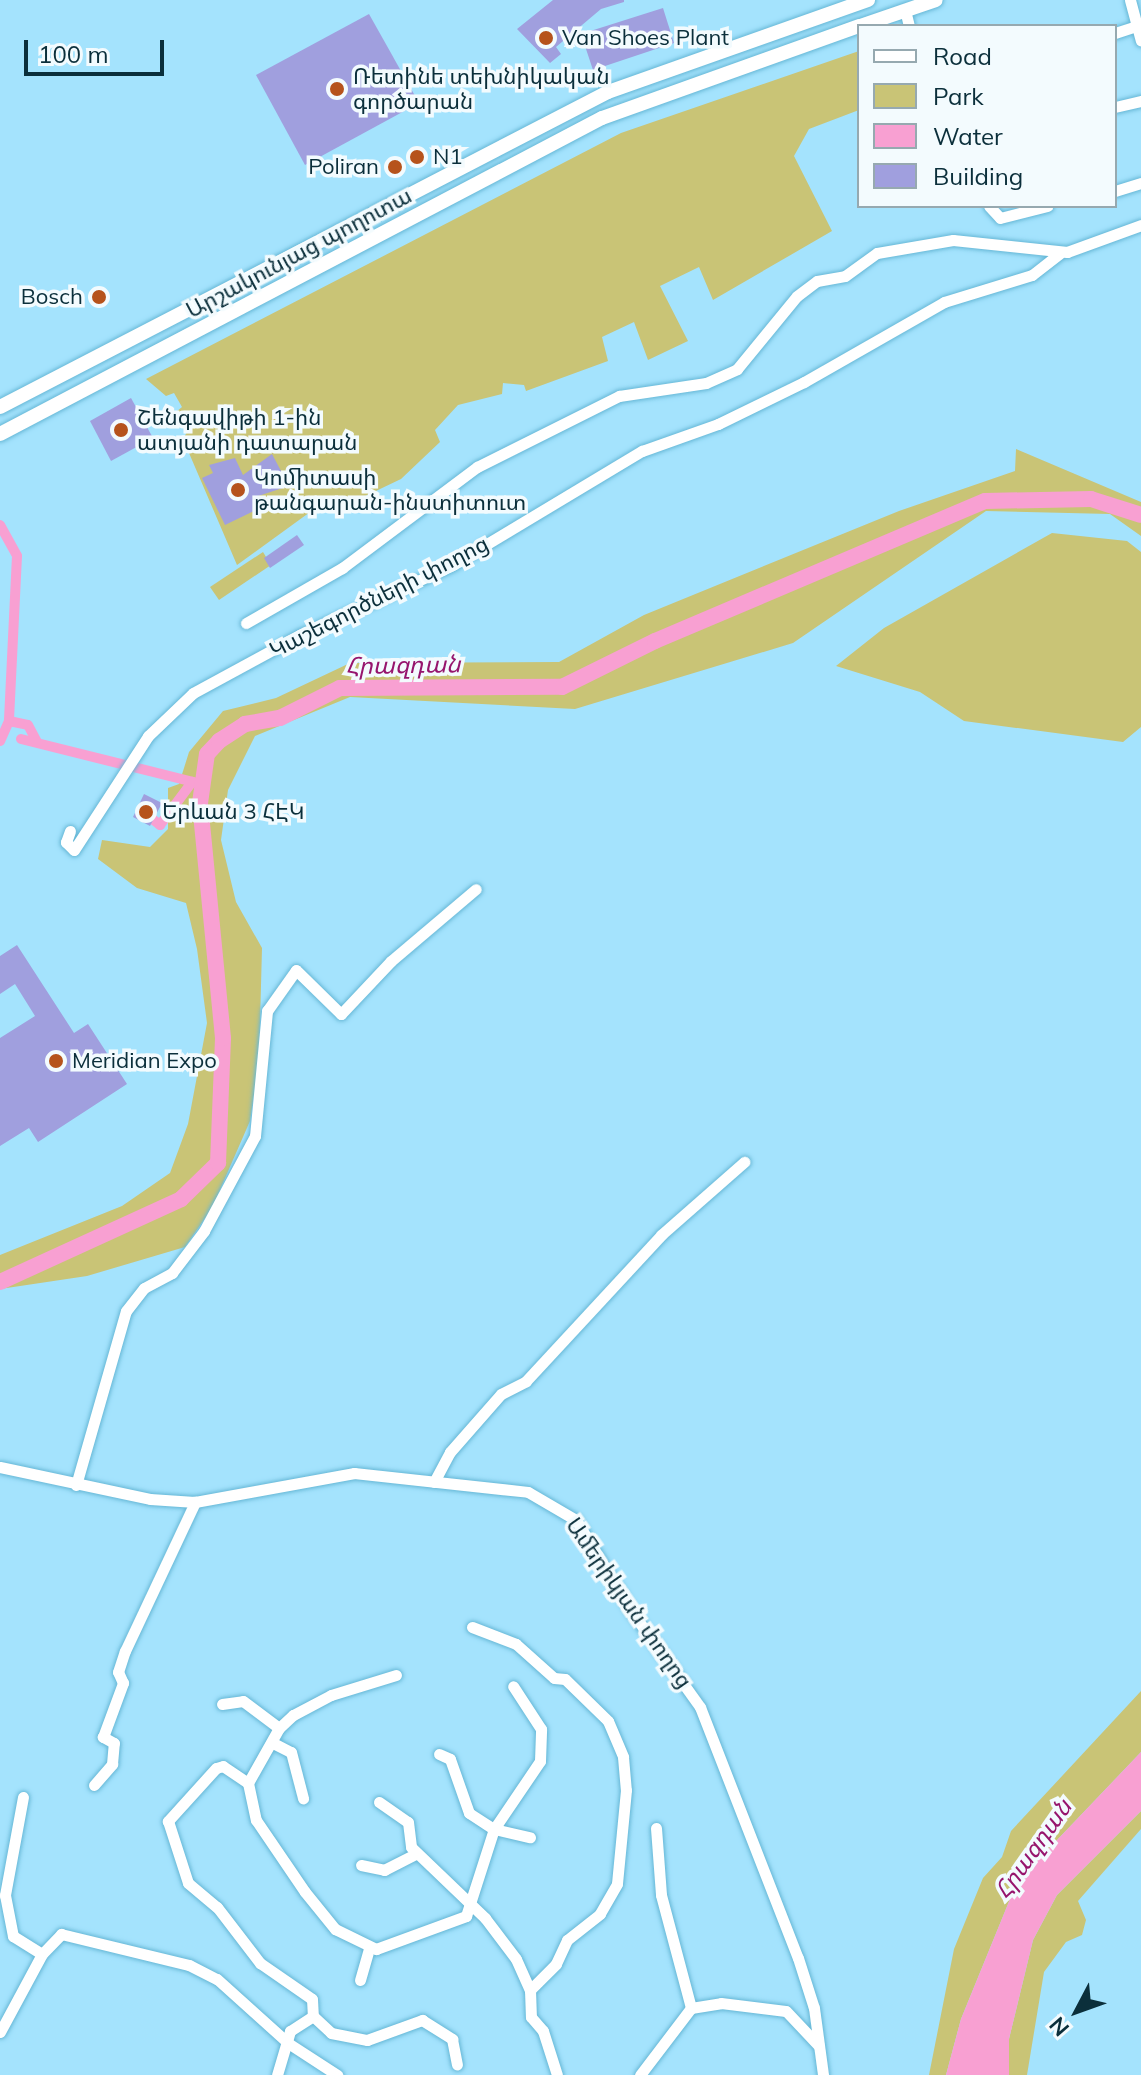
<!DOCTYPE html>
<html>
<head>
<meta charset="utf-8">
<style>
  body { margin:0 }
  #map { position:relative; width:1141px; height:2075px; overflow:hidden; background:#a4e3fd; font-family:Mulish,"Noto Sans Armenian",sans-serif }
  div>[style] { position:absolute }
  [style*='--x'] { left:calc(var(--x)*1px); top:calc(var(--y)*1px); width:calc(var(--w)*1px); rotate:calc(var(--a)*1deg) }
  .green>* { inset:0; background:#c9c476 }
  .water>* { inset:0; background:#f8a0d2 }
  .canal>* { height:10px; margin:-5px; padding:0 5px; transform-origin:5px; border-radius:5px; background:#f8a0d2 }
  .river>* { height:16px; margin:-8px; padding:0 8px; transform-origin:8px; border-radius:8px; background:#f8a0d2 }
  .building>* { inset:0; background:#a09fde }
  .roads { filter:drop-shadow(0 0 2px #66b7d6) drop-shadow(0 0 2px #66b7d6) }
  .minor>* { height:11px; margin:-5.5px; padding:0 5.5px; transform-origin:5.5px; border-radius:5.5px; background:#fff }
  .major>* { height:14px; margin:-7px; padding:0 7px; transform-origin:7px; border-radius:7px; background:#fff }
  .dots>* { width:22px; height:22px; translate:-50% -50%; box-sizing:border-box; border:4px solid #f3fbfe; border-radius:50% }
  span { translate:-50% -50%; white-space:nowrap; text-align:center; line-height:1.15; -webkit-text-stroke:7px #f3fbfe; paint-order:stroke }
  .poi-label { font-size:22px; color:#0b2f3b }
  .left { translate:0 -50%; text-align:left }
  .right { translate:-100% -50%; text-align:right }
  .street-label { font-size:22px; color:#0b2f3b }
  .water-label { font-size:24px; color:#96156d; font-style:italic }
  .legend { position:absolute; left:857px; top:24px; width:260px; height:184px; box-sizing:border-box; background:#f3fbfe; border:2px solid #96a9b0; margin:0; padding:10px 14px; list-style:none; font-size:24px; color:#0b2f3b }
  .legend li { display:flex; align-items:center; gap:16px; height:40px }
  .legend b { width:40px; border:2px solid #96a9b0 }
  .north { position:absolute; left:1037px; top:1971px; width:80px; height:80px; -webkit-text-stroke:6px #f3fbfe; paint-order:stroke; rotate:229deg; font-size:22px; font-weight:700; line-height:32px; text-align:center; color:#0b2f3b }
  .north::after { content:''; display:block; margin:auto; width:28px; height:36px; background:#0b2f3b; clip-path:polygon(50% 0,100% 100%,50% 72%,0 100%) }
  .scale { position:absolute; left:24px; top:40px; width:140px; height:36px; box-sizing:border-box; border:4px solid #0b2f3b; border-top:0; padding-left:10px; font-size:24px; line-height:28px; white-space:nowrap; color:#0b2f3b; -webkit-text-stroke:6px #f3fbfe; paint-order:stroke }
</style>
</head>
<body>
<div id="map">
  <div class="green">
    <div style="clip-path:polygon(859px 51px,859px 110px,809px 129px,794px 156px,832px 231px,713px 300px,699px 267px,660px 286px,688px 341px,648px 360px,634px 322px,602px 337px,608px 361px,526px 391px,524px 385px,503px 383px,502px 394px,458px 405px,435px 430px,440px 442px,401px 479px,357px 500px,317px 507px,237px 565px,183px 439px,187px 432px,176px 412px,182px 407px,174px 393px,166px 396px,146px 379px,621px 133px)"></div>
    <div style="clip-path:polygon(1016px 449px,1141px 502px,1141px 536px,1110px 514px,986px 511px,793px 643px,575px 709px,350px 697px,255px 736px,228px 790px,221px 840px,236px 902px,262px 948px,259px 1061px,250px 1121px,212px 1208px,185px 1247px,87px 1276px,0 1289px,0 1255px,122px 1206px,170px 1173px,188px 1124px,207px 1023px,197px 949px,186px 903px,137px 888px,98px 859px,102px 840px,150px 847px,168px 829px,168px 788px,179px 784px,189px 752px,223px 711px,276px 698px,350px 663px,559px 662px,644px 615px,899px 511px,1015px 471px)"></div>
    <div style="clip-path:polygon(1052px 533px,1127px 541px,1141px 552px,1141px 727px,1123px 742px,964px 721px,920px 692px,836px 666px,884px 628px)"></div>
    <div style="clip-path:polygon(263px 552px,271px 565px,219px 600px,210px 587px)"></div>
    <div style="clip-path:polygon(1141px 1691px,1141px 1752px,1017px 1882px,961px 2019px,946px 2075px,929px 2075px,954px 1949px,983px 1878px,1002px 1857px,1011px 1831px)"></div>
    <div style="clip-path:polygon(1141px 1811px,1141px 1829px,1078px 1901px,1086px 1920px,1082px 1935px,1066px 1942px,1044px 1972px,1027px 2075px,1009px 2075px,1009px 2039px,1033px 1940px,1057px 1895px)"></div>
  </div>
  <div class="water">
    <div style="clip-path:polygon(1141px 1752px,1141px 1811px,1057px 1895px,1033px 1940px,1009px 2039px,1009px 2075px,946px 2075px,961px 2019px,1017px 1882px)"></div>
  </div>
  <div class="canal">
    <div style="--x:0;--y:525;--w:35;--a:61"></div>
    <div style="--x:17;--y:556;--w:165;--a:92.8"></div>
    <div style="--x:9;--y:721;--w:22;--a:114"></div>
    <div style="--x:9;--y:721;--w:19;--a:12"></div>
    <div style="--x:28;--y:725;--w:19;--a:62"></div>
    <div style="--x:21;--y:739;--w:187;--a:14"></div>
    <div style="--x:146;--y:814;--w:18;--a:38"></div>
    <div style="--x:160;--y:825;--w:54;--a:-53.3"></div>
  </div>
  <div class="river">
    <div style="--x:0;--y:1282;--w:199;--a:-24.6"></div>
    <div style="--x:181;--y:1199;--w:52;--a:-44.2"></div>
    <div style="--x:218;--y:1163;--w:125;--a:-87.7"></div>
    <div style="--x:223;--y:1038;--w:236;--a:-95.6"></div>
    <div style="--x:200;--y:803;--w:49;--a:-81.9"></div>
    <div style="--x:207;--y:754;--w:18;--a:-47"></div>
    <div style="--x:219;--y:741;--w:31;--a:-33"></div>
    <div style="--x:245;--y:724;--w:36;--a:-10"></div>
    <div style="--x:280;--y:718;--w:67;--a:-26.6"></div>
    <div style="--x:340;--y:688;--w:222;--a:-0.3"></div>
    <div style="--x:562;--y:687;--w:104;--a:-26.3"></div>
    <div style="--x:655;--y:641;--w:358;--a:-23"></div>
    <div style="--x:985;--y:501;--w:106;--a:-1.1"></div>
    <div style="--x:1091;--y:499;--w:52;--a:17.7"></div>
  </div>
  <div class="building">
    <div style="clip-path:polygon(553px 0,624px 0,624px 2px,601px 9px,556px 47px,561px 54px,550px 63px,517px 29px)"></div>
    <div style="clip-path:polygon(663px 8px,674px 43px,593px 70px,581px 34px)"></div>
    <div style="clip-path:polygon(369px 14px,419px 103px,305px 165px,256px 75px)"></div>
    <div style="clip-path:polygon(131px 398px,153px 438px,111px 461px,90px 421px)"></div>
    <div style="clip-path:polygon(272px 454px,289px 486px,255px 497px,260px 508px,225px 525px,202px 478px,213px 473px,209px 465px,235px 458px,243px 475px)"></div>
    <div style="clip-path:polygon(297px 535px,304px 545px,270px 568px,264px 558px)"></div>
    <div style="clip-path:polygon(144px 794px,162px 803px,150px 826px,133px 817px)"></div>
    <div style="clip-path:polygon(17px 945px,74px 1033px,88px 1024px,127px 1084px,38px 1142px,29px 1128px,0 1146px,0 1038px,35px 1016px,15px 984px,0 994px,0 956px)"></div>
  </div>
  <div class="roads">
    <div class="minor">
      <div style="--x:1130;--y:0;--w:42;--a:75"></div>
      <div style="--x:905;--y:10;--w:16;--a:76"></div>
      <div style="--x:1115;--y:33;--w:23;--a:-18"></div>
      <div style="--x:1115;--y:107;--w:27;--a:-13"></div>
      <div style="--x:1115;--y:191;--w:27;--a:-17"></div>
      <div style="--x:989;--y:206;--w:16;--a:47"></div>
      <div style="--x:1000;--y:218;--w:49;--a:-14.3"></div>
      <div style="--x:246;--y:623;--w:111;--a:-29.8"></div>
      <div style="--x:342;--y:568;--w:169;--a:-36.8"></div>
      <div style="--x:477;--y:467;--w:159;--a:-26.6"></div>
      <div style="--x:619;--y:396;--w:88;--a:-8.5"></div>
      <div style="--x:706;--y:383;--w:34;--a:-24"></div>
      <div style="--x:737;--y:369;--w:94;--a:-50.6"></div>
      <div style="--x:797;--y:296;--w:25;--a:-37"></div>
      <div style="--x:817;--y:281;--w:28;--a:-10"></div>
      <div style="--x:845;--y:276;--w:39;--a:-36"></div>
      <div style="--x:877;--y:253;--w:77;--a:-9.7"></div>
      <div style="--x:953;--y:240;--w:115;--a:6"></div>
      <div style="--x:1067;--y:252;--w:79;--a:-20"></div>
      <div style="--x:70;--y:831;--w:12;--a:110"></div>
      <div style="--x:66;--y:842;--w:11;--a:45"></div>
      <div style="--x:74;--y:850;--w:136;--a:-57"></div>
      <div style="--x:148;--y:736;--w:62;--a:-43.7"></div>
      <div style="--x:193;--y:693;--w:122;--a:-28.5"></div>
      <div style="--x:300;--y:635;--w:167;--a:-24.7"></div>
      <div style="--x:452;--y:565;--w:222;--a:-31"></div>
      <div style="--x:642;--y:451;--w:81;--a:-19.6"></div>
      <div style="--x:718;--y:424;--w:96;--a:-26"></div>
      <div style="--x:804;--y:382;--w:161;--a:-29.7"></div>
      <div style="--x:944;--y:302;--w:92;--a:-17.1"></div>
      <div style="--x:1032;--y:275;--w:36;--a:-38"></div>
      <div style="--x:0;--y:1467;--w:153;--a:12"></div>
      <div style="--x:150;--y:1499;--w:45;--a:3.8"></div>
      <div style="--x:195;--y:1502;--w:162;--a:-10.3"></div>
      <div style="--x:354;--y:1473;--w:175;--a:6.2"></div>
      <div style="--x:528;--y:1492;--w:56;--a:30.3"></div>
      <div style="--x:576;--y:1520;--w:108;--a:58.7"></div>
      <div style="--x:632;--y:1612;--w:117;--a:54.4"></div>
      <div style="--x:700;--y:1707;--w:269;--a:68.7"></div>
      <div style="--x:798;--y:1958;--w:52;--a:72.3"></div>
      <div style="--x:814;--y:2008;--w:68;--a:82.3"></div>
      <div style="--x:434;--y:1482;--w:34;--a:-62"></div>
      <div style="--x:450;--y:1452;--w:77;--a:-48.7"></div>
      <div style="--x:501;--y:1394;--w:28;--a:-27"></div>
      <div style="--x:526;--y:1381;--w:199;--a:-47.2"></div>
      <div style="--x:661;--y:1235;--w:111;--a:-41.3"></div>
      <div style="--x:76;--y:1485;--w:181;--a:-74"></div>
      <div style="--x:126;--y:1311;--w:29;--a:-52"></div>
      <div style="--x:144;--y:1288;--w:32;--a:-28"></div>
      <div style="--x:172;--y:1273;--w:53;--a:-52.7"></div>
      <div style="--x:204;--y:1231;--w:108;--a:-61.8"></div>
      <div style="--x:255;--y:1136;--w:126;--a:-84.5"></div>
      <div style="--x:267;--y:1011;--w:50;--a:-54.7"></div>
      <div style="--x:296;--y:970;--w:63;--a:44.4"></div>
      <div style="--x:341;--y:1014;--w:73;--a:-46.7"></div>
      <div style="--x:391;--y:961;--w:111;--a:-40.3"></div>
      <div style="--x:472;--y:1627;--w:47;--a:21.1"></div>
      <div style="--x:516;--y:1644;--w:51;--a:41.8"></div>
      <div style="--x:554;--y:1678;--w:11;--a:5"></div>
      <div style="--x:565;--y:1679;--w:60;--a:44.3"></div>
      <div style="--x:608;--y:1721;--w:39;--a:67"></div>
      <div style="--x:623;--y:1757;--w:33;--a:85"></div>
      <div style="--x:626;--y:1790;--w:94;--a:95.5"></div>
      <div style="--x:617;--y:1884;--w:34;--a:120"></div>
      <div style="--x:600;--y:1914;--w:42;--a:141.8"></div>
      <div style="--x:567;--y:1940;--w:26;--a:115"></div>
      <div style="--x:556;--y:1964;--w:37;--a:135"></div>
      <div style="--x:396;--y:1675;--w:68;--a:162.9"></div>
      <div style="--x:331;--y:1695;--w:43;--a:152.2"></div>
      <div style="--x:293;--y:1715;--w:19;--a:137"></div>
      <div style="--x:279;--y:1728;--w:63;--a:119.4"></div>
      <div style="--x:248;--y:1783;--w:38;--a:78"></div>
      <div style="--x:256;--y:1820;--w:87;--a:55.8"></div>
      <div style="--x:305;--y:1892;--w:48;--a:51"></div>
      <div style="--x:335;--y:1929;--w:46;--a:26"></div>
      <div style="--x:376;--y:1949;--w:96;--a:-20.1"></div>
      <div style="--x:466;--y:1916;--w:91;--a:-72.2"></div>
      <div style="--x:494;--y:1829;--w:82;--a:-55.9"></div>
      <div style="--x:540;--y:1761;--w:32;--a:-88"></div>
      <div style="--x:541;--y:1729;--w:51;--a:-123.1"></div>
      <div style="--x:222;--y:1704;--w:21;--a:-8"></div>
      <div style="--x:243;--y:1701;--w:45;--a:36.9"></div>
      <div style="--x:273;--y:1743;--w:20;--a:27"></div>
      <div style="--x:291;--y:1752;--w:48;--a:75.4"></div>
      <div style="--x:439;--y:1754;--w:12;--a:24"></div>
      <div style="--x:450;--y:1759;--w:57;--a:70.6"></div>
      <div style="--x:469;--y:1813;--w:30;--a:33"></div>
      <div style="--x:494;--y:1829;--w:37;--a:13"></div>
      <div style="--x:248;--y:1783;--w:30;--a:-146"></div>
      <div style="--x:223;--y:1766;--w:7;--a:164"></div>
      <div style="--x:216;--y:1768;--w:72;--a:132.2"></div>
      <div style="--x:168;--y:1821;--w:65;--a:72.1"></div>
      <div style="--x:188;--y:1883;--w:38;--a:40"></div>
      <div style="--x:217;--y:1907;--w:71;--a:52.5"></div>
      <div style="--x:260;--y:1963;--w:63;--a:34.7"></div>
      <div style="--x:312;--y:1999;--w:17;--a:87"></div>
      <div style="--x:313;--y:2016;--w:25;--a:43"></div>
      <div style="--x:331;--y:2033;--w:37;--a:11"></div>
      <div style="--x:367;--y:2040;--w:59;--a:-20"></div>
      <div style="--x:422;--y:2020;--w:36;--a:32"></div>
      <div style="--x:452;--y:2039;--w:26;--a:79"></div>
      <div style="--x:94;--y:1785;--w:28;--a:-49"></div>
      <div style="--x:112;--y:1764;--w:21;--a:-85"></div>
      <div style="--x:114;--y:1743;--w:13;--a:-151"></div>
      <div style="--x:103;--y:1737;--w:58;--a:-69.7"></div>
      <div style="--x:123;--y:1683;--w:12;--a:-114"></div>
      <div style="--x:118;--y:1672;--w:22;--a:-72"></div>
      <div style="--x:125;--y:1651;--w:165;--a:-64.8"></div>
      <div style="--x:23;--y:1797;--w:100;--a:100.4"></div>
      <div style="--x:5;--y:1895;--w:42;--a:79"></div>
      <div style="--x:13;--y:1936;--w:34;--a:32"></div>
      <div style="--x:379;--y:1802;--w:35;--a:35"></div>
      <div style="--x:408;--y:1822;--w:25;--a:83"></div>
      <div style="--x:411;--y:1847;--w:103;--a:43.8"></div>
      <div style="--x:485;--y:1918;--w:51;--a:52.9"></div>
      <div style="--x:516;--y:1959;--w:34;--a:66"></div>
      <div style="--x:530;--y:1990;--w:27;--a:88"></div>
      <div style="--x:531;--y:2017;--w:18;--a:49"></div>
      <div style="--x:543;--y:2031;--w:46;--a:72.3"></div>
      <div style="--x:656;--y:1828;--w:67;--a:85.7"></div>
      <div style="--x:661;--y:1895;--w:117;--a:75.1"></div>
      <div style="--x:361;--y:1865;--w:24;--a:12"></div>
      <div style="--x:384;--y:1870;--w:35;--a:-27"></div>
      <div style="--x:360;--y:1980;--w:32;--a:-74"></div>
      <div style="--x:0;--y:2032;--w:89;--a:-61.7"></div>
      <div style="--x:42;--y:1954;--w:28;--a:-46"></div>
      <div style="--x:61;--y:1934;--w:132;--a:13.6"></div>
      <div style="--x:189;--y:1965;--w:31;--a:27"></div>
      <div style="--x:217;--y:1979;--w:96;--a:42"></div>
      <div style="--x:288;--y:2043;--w:59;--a:33.1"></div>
      <div style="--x:277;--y:2075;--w:46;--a:-73.5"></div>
      <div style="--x:290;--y:2031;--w:27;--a:-33"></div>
      <div style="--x:640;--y:2075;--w:84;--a:-52.7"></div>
      <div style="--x:691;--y:2008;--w:30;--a:-9"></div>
      <div style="--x:721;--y:2003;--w:65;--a:7"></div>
      <div style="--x:786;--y:2011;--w:47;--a:46.7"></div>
    </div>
    <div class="major">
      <div style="--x:860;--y:26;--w:80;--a:-18.9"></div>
      <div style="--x:0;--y:407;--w:685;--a:-27.39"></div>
      <div style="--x:608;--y:92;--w:276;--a:-19.5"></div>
      <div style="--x:0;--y:434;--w:680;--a:-27.7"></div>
      <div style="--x:602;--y:118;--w:273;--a:-19.7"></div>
    </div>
  </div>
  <div class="dots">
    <div style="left:546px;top:38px;background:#b6531c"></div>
    <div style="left:337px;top:89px;background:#b6531c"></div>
    <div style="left:417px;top:157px;background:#b6531c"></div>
    <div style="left:395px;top:167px;background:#b6531c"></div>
    <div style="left:99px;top:297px;background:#b6531c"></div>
    <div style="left:121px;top:430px;background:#b6531c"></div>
    <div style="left:238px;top:490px;background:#b6531c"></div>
    <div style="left:146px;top:812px;background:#b6531c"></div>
    <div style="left:56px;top:1061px;background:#b6531c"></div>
  </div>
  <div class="poi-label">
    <span class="left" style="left:562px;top:38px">Van Shoes Plant</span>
    <span class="left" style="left:353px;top:89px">Ռետինե տեխնիկական<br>գործարան</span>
    <span class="left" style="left:433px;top:157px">N1</span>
    <span class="right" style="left:379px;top:167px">Poliran</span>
    <span class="right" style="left:83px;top:297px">Bosch</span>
    <span class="left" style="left:137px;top:430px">Շենգավիթի 1-ին<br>ատյանի դատարան</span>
    <span class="left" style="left:254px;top:490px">Կոմիտասի<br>թանգարան-ինստիտուտ</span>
    <span class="left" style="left:162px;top:812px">Երևան 3 ՀԷԿ</span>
    <span class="left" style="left:72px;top:1061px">Meridian Expo</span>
  </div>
  <div class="street-label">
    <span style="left:299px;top:253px;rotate:-28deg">Արշակունյաց պողոտա</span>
    <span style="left:379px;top:597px;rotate:-27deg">Կաշեգործների փողոց</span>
    <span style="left:629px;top:1603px;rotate:55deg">Ամերիկյան փողոց</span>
  </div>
  <div class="water-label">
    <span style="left:403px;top:665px;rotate:-1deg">Հրազդան</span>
    <span style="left:1033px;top:1849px;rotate:-55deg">Հրազդան</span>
  </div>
  <ul class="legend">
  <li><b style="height:10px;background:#fff"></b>Road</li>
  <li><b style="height:22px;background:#c9c476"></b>Park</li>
  <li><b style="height:22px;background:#f8a0d2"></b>Water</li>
  <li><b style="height:22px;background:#a09fde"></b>Building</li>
  </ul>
  <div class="north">N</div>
  <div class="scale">100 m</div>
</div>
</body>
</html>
